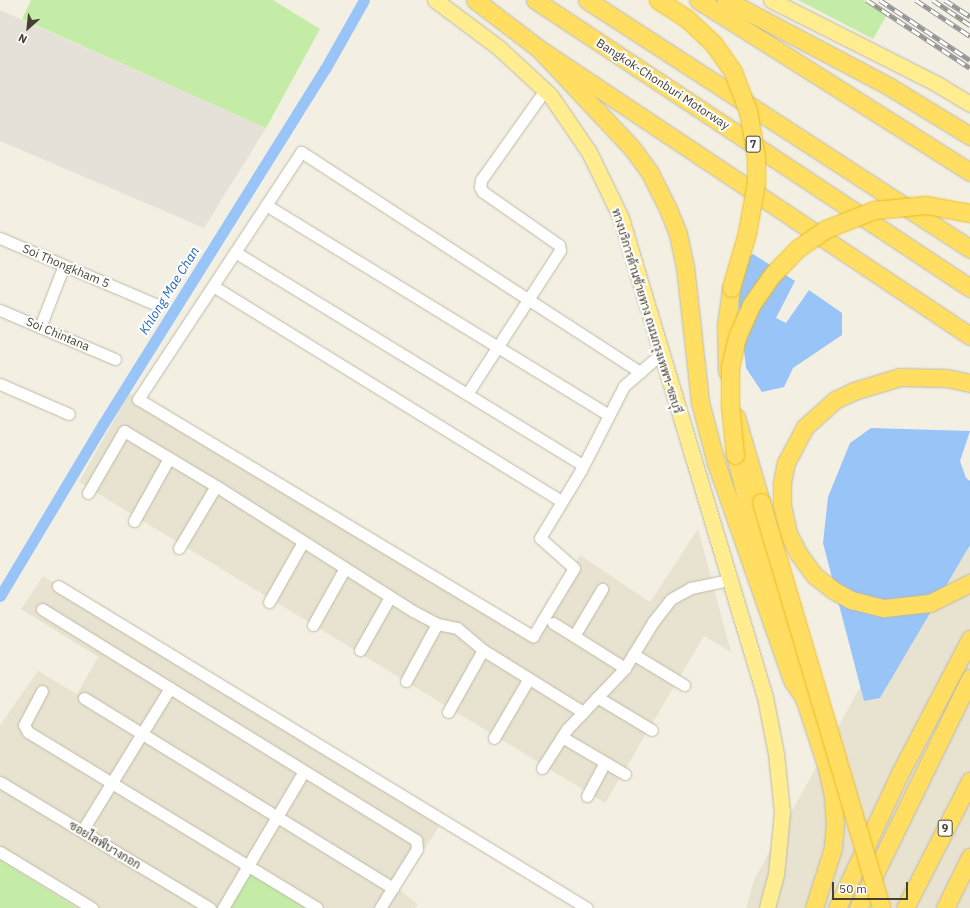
<!DOCTYPE html>
<html>
<head>
<meta charset="utf-8">
<style>
  body { margin:0 }
  #map { position:relative; width:970px; height:908px; overflow:hidden; background:#f3f0e3; font-family:"IBM Plex Sans",Sarabun,sans-serif }
  div>[style] { position:absolute }
  [style*='--x'] { left:calc(var(--x)*1px); top:calc(var(--y)*1px); width:calc(var(--w)*1px); rotate:calc(var(--a)*1deg) }
  .residential>* { inset:0; background:#e8e3d0 }
  .industrial>* { inset:0; background:#e5e1d8 }
  .green>* { inset:0; background:#c4eca7 }
  .water>* { inset:0; background:#98c4f7 }
  .canal>* { height:11px; margin:-5.5px; padding:0 5.5px; transform-origin:5.5px; border-radius:5.5px; background:#98c4f7 }
  .roads { filter:drop-shadow(0 0 1px #bfb9a5) drop-shadow(0 0 1px #bfb9a5) }
  .minor>* { height:11px; margin:-5.5px; padding:0 5.5px; transform-origin:5.5px; border-radius:5.5px; background:#fff }
  .major>* { height:15px; margin:-7.5px; padding:0 7.5px; transform-origin:7.5px; border-radius:7.5px; background:#ffed90 }
  .highway>* { height:17px; margin:-8.5px; padding:0 8.5px; transform-origin:8.5px; border-radius:8.5px; background:#ffde62 }
  .rail>* { height:4.5px; margin-top:-2.25px; transform-origin:0; background:repeating-linear-gradient(90deg,#fff 0 9px,#949494 0 18px); box-sizing:border-box; border-block:1px solid #949494 }
  .bridges { filter:drop-shadow(0 0 1px #ebbb24) drop-shadow(0 0 1px #ebbb24) }
  .highway-bridge>* { height:17px; margin:-8.5px; padding:0 8.5px; transform-origin:8.5px; border-radius:8.5px; background:#ffde62 }
  span { translate:-50% -50%; white-space:nowrap; text-align:center; line-height:1.15; -webkit-text-stroke:4px #fff; paint-order:stroke }
  .shield-label span { padding:1px 3px; background:#fff; border:1px solid; border-radius:3px; -webkit-text-stroke-width:0 }
  .shield-label { font-size:11px; color:#454032; font-weight:700 }
  .street-label { font-size:12px; color:#454032 }
  .water-label { font-size:13px; color:#2368ba; font-style:italic }
  .north { position:absolute; left:8px; top:8px; width:40px; height:40px; -webkit-text-stroke:3px #fff; paint-order:stroke; rotate:207deg; font-size:11px; font-weight:700; line-height:16px; text-align:center; color:#454032 }
  .north::after { content:''; display:block; margin:auto; width:14px; height:18px; background:#454032; clip-path:polygon(50% 0,100% 100%,50% 72%,0 100%) }
  .scale { position:absolute; left:832px; top:882px; width:76px; height:18px; box-sizing:border-box; border:2px solid #454032; border-top:0; padding-left:5px; font-size:12px; line-height:14px; white-space:nowrap; color:#454032; -webkit-text-stroke:3px #fff; paint-order:stroke }
</style>
</head>
<body>
<div id="map">
  <div class="residential">
    <div style="clip-path:polygon(129px 393px,531px 634px,580px 555px,650px 602px,698px 529px,731px 652px,704px 636px,605px 803px,79px 482px)"></div>
    <div style="clip-path:polygon(970px 487px,970px 908px,746px 908px,754px 880px)"></div>
    <div style="clip-path:polygon(43px 576px,442px 822px,398px 889px,418px 904px,415px 908px,77px 908px,0 860px,0 725px,38px 671px,77px 694px,98px 657px,21px 609px)"></div>
  </div>
  <div class="industrial">
    <div style="clip-path:polygon(0 10px,266px 128px,204px 228px,0 141px)"></div>
  </div>
  <div class="green">
    <div style="clip-path:polygon(31px 0,273px 0,320px 29px,266px 128px,22px 19px)"></div>
    <div style="clip-path:polygon(798px 0,864px 0,887px 15px,873px 39px)"></div>
    <div style="clip-path:polygon(0 860px,77px 908px,0 908px)"></div>
    <div style="clip-path:polygon(250px 872px,309px 908px,229px 908px)"></div>
  </div>
  <div class="water">
    <div style="clip-path:polygon(753px 254px,795px 281px,776px 318px,786px 323px,809px 290px,842px 313px,842px 335px,793px 368px,784px 387px,762px 392px,746px 368px,734px 265px)"></div>
    <div style="clip-path:polygon(871px 428px,970px 431px,960px 461px,966px 478px,970px 481px,970px 545px,880px 698px,864px 701px,823px 543px,828px 497px,850px 443px)"></div>
  </div>
  <div class="canal">
    <div style="--x:0;--y:596;--w:200;--a:-59.1"></div>
    <div style="--x:103;--y:424;--w:419;--a:-58"></div>
    <div style="--x:325;--y:69;--w:79;--a:-60.5"></div>
  </div>
  <div class="roads">
    <div class="minor">
      <div style="--x:266;--y:205;--w:402;--a:31.5"></div>
      <div style="--x:0;--y:238;--w:168;--a:23.1"></div>
      <div style="--x:235;--y:252;--w:408;--a:31.5"></div>
      <div style="--x:213;--y:286;--w:409;--a:31.7"></div>
      <div style="--x:0;--y:310;--w:125;--a:23.1"></div>
      <div style="--x:40;--y:327;--w:66;--a:-68.8"></div>
      <div style="--x:640;--y:372;--w:404;--a:-147"></div>
      <div style="--x:301;--y:152;--w:296;--a:123.4"></div>
      <div style="--x:138;--y:399;--w:461;--a:31"></div>
      <div style="--x:533;--y:636;--w:79;--a:-58.9"></div>
      <div style="--x:574;--y:568;--w:45;--a:-138.6"></div>
      <div style="--x:540;--y:538;--w:79;--a:-58.9"></div>
      <div style="--x:581;--y:470;--w:94;--a:-62.9"></div>
      <div style="--x:624;--y:386;--w:21;--a:-41"></div>
      <div style="--x:640;--y:372;--w:29;--a:-41"></div>
      <div style="--x:0;--y:384;--w:75;--a:23.5"></div>
      <div style="--x:467;--y:394;--w:171;--a:-57.1"></div>
      <div style="--x:560;--y:250;--w:5;--a:-101"></div>
      <div style="--x:559;--y:245;--w:93;--a:-145.1"></div>
      <div style="--x:483;--y:192;--w:6;--a:-121"></div>
      <div style="--x:480;--y:187;--w:7;--a:-82"></div>
      <div style="--x:481;--y:180;--w:110;--a:-54.6"></div>
      <div style="--x:88;--y:493;--w:72;--a:-59.9"></div>
      <div style="--x:124;--y:431;--w:107;--a:30.9"></div>
      <div style="--x:216;--y:486;--w:233;--a:32.4"></div>
      <div style="--x:413;--y:611;--w:27;--a:28"></div>
      <div style="--x:437;--y:624;--w:20;--a:11"></div>
      <div style="--x:457;--y:628;--w:34;--a:40"></div>
      <div style="--x:483;--y:650;--w:118;--a:31.8"></div>
      <div style="--x:134;--y:521;--w:72;--a:-60.9"></div>
      <div style="--x:179;--y:548;--w:72;--a:-59.2"></div>
      <div style="--x:58;--y:586;--w:619;--a:31.33"></div>
      <div style="--x:269;--y:602;--w:69;--a:-60.5"></div>
      <div style="--x:42;--y:609;--w:440;--a:31.7"></div>
      <div style="--x:416;--y:840;--w:9;--a:84"></div>
      <div style="--x:417;--y:849;--w:70;--a:122.1"></div>
      <div style="--x:553;--y:623;--w:85;--a:32"></div>
      <div style="--x:313;--y:625;--w:65;--a:-60.7"></div>
      <div style="--x:574;--y:636;--w:55;--a:-59.2"></div>
      <div style="--x:360;--y:650;--w:61;--a:-60.5"></div>
      <div style="--x:633;--y:654;--w:60;--a:31.3"></div>
      <div style="--x:406;--y:681;--w:65;--a:-61.5"></div>
      <div style="--x:42;--y:691;--w:38;--a:118"></div>
      <div style="--x:24;--y:725;--w:8;--a:60"></div>
      <div style="--x:28;--y:732;--w:338;--a:31.3"></div>
      <div style="--x:597;--y:697;--w:64;--a:31"></div>
      <div style="--x:84;--y:698;--w:363;--a:31.6"></div>
      <div style="--x:448;--y:712;--w:71;--a:-60.6"></div>
      <div style="--x:562;--y:737;--w:73;--a:30.4"></div>
      <div style="--x:494;--y:738;--w:69;--a:-59.7"></div>
      <div style="--x:542;--y:768;--w:46;--a:-57.3"></div>
      <div style="--x:567;--y:729;--w:84;--a:-46.4"></div>
      <div style="--x:625;--y:668;--w:54;--a:-58.7"></div>
      <div style="--x:653;--y:622;--w:29;--a:-52"></div>
      <div style="--x:671;--y:599;--w:23;--a:-29"></div>
      <div style="--x:691;--y:588;--w:39;--a:-12"></div>
      <div style="--x:0;--y:782;--w:245;--a:31"></div>
      <div style="--x:587;--y:796;--w:38;--a:-62"></div>
      <div style="--x:82;--y:831;--w:168;--a:-58.4"></div>
      <div style="--x:0;--y:852;--w:108;--a:31.3"></div>
      <div style="--x:223;--y:908;--w:159;--a:-59.4"></div>
    </div>
    <div class="major">
      <div style="--x:435;--y:0;--w:79;--a:36.7"></div>
      <div style="--x:498;--y:47;--w:71;--a:42.7"></div>
      <div style="--x:550;--y:95;--w:69;--a:55.6"></div>
      <div style="--x:589;--y:152;--w:73;--a:64.1"></div>
      <div style="--x:621;--y:218;--w:500;--a:73.27"></div>
      <div style="--x:765;--y:697;--w:58;--a:79.1"></div>
      <div style="--x:776;--y:754;--w:58;--a:84.1"></div>
      <div style="--x:782;--y:812;--w:62;--a:95.5"></div>
      <div style="--x:776;--y:874;--w:35;--a:105"></div>
      <div style="--x:771;--y:0;--w:186;--a:26.8"></div>
      <div style="--x:937;--y:84;--w:39;--a:31"></div>
    </div>
    <div class="highway">
      <div style="--x:475;--y:0;--w:79;--a:37.3"></div>
      <div style="--x:538;--y:48;--w:519;--a:33.69"></div>
      <div style="--x:535;--y:0;--w:522;--a:33.51"></div>
      <div style="--x:587;--y:0;--w:457;--a:33"></div>
      <div style="--x:698;--y:0;--w:322;--a:32.3"></div>
      <div style="--x:726;--y:0;--w:186;--a:27.9"></div>
      <div style="--x:890;--y:87;--w:94;--a:31.5"></div>
      <div style="--x:538;--y:48;--w:137;--a:46.8"></div>
      <div style="--x:632;--y:148;--w:29;--a:54"></div>
      <div style="--x:649;--y:171;--w:42;--a:63.4"></div>
      <div style="--x:668;--y:209;--w:27;--a:68"></div>
      <div style="--x:678;--y:234;--w:33;--a:78"></div>
      <div style="--x:685;--y:266;--w:137;--a:83.7"></div>
      <div style="--x:700;--y:402;--w:63;--a:75.3"></div>
      <div style="--x:716;--y:463;--w:230;--a:70.7"></div>
      <div style="--x:792;--y:680;--w:22;--a:56"></div>
      <div style="--x:727;--y:371;--w:46;--a:-91.2"></div>
      <div style="--x:726;--y:325;--w:37;--a:-82"></div>
      <div style="--x:970;--y:383;--w:24;--a:-168"></div>
      <div style="--x:947;--y:378;--w:47;--a:-178.8"></div>
      <div style="--x:900;--y:377;--w:48;--a:163.1"></div>
      <div style="--x:854;--y:391;--w:21;--a:155"></div>
      <div style="--x:835;--y:400;--w:40;--a:138"></div>
      <div style="--x:805;--y:427;--w:40;--a:118"></div>
      <div style="--x:786;--y:462;--w:21;--a:101"></div>
      <div style="--x:782;--y:483;--w:22;--a:90"></div>
      <div style="--x:782;--y:505;--w:29;--a:78"></div>
      <div style="--x:788;--y:533;--w:22;--a:63"></div>
      <div style="--x:798;--y:553;--w:27;--a:54"></div>
      <div style="--x:814;--y:575;--w:24;--a:38"></div>
      <div style="--x:833;--y:590;--w:21;--a:29"></div>
      <div style="--x:851;--y:600;--w:34;--a:14"></div>
      <div style="--x:884;--y:608;--w:46;--a:-6.2"></div>
      <div style="--x:930;--y:603;--w:45;--a:-26.6"></div>
      <div style="--x:736;--y:417;--w:89;--a:73.6"></div>
      <div style="--x:735;--y:455;--w:61;--a:75.7"></div>
      <div style="--x:750;--y:514;--w:146;--a:71.7"></div>
      <div style="--x:796;--y:653;--w:32;--a:76"></div>
      <div style="--x:804;--y:684;--w:14;--a:90"></div>
      <div style="--x:804;--y:698;--w:74;--a:71.8"></div>
      <div style="--x:827;--y:768;--w:30;--a:78"></div>
      <div style="--x:833;--y:797;--w:26;--a:86"></div>
      <div style="--x:835;--y:823;--w:25;--a:95"></div>
      <div style="--x:833;--y:848;--w:63;--a:107.6"></div>
      <div style="--x:837;--y:908;--w:151;--a:-65"></div>
      <div style="--x:901;--y:771;--w:149;--a:-62.4"></div>
      <div style="--x:858;--y:908;--w:256;--a:-64"></div>
      <div style="--x:905;--y:908;--w:143;--a:-62.9"></div>
      <div style="--x:945;--y:908;--w:57;--a:-63.9"></div>
    </div>
  </div>
  <div class="rail">
    <div style="--x:867;--y:0;--w:123;--a:33.4"></div>
    <div style="--x:880;--y:0;--w:108;--a:33.7"></div>
    <div style="--x:916;--y:0;--w:65;--a:33.7"></div>
    <div style="--x:933;--y:0;--w:45;--a:34"></div>
    <div style="--x:945;--y:0;--w:30;--a:33"></div>
  </div>
  <div class="bridges">
    <div class="highway-bridge">
      <div style="--x:658;--y:0;--w:33;--a:33"></div>
      <div style="--x:686;--y:18;--w:37;--a:43"></div>
      <div style="--x:713;--y:43;--w:35;--a:55"></div>
      <div style="--x:733;--y:72;--w:42;--a:69"></div>
      <div style="--x:748;--y:111;--w:47;--a:80.1"></div>
      <div style="--x:756;--y:157;--w:25;--a:90"></div>
      <div style="--x:756;--y:182;--w:52;--a:100"></div>
      <div style="--x:747;--y:233;--w:57;--a:106.2"></div>
      <div style="--x:735;--y:455;--w:50;--a:-95.7"></div>
      <div style="--x:730;--y:405;--w:38;--a:-90"></div>
      <div style="--x:730;--y:367;--w:31;--a:-77"></div>
      <div style="--x:737;--y:337;--w:35;--a:-66"></div>
      <div style="--x:751;--y:305;--w:38;--a:-55"></div>
      <div style="--x:773;--y:274;--w:35;--a:-46"></div>
      <div style="--x:797;--y:249;--w:35;--a:-35"></div>
      <div style="--x:826;--y:229;--w:52;--a:-21.6"></div>
      <div style="--x:874;--y:210;--w:52;--a:-5.5"></div>
      <div style="--x:926;--y:205;--w:45;--a:10.3"></div>
      <div style="--x:761;--y:502;--w:423;--a:73.5"></div>
    </div>
  </div>
  <div class="shield-label">
    <span style="left:753px;top:144px">7</span>
    <span style="left:945px;top:828px">9</span>
  </div>
  <div class="street-label">
    <span style="left:663px;top:84px;rotate:33deg">Bangkok-Chonburi Motorway</span>
    <span style="left:66px;top:266px;rotate:23deg">Soi Thongkham 5</span>
    <span style="left:647px;top:311px;rotate:73deg">ทางบริการด้านซ้ายทาง ถนนกรุงเทพฯ-ชลบุรี</span>
    <span style="left:58px;top:334px;rotate:23deg">Soi Chintana</span>
    <span style="left:105px;top:845px;rotate:31deg">ซอยไลฟ์บางกอก</span>
  </div>
  <div class="water-label">
    <span style="left:170px;top:291px;rotate:-58deg">Khlong Mae Chan</span>
  </div>
  <div class="north">N</div>
  <div class="scale">50 m</div>
</div>
</body>
</html>
